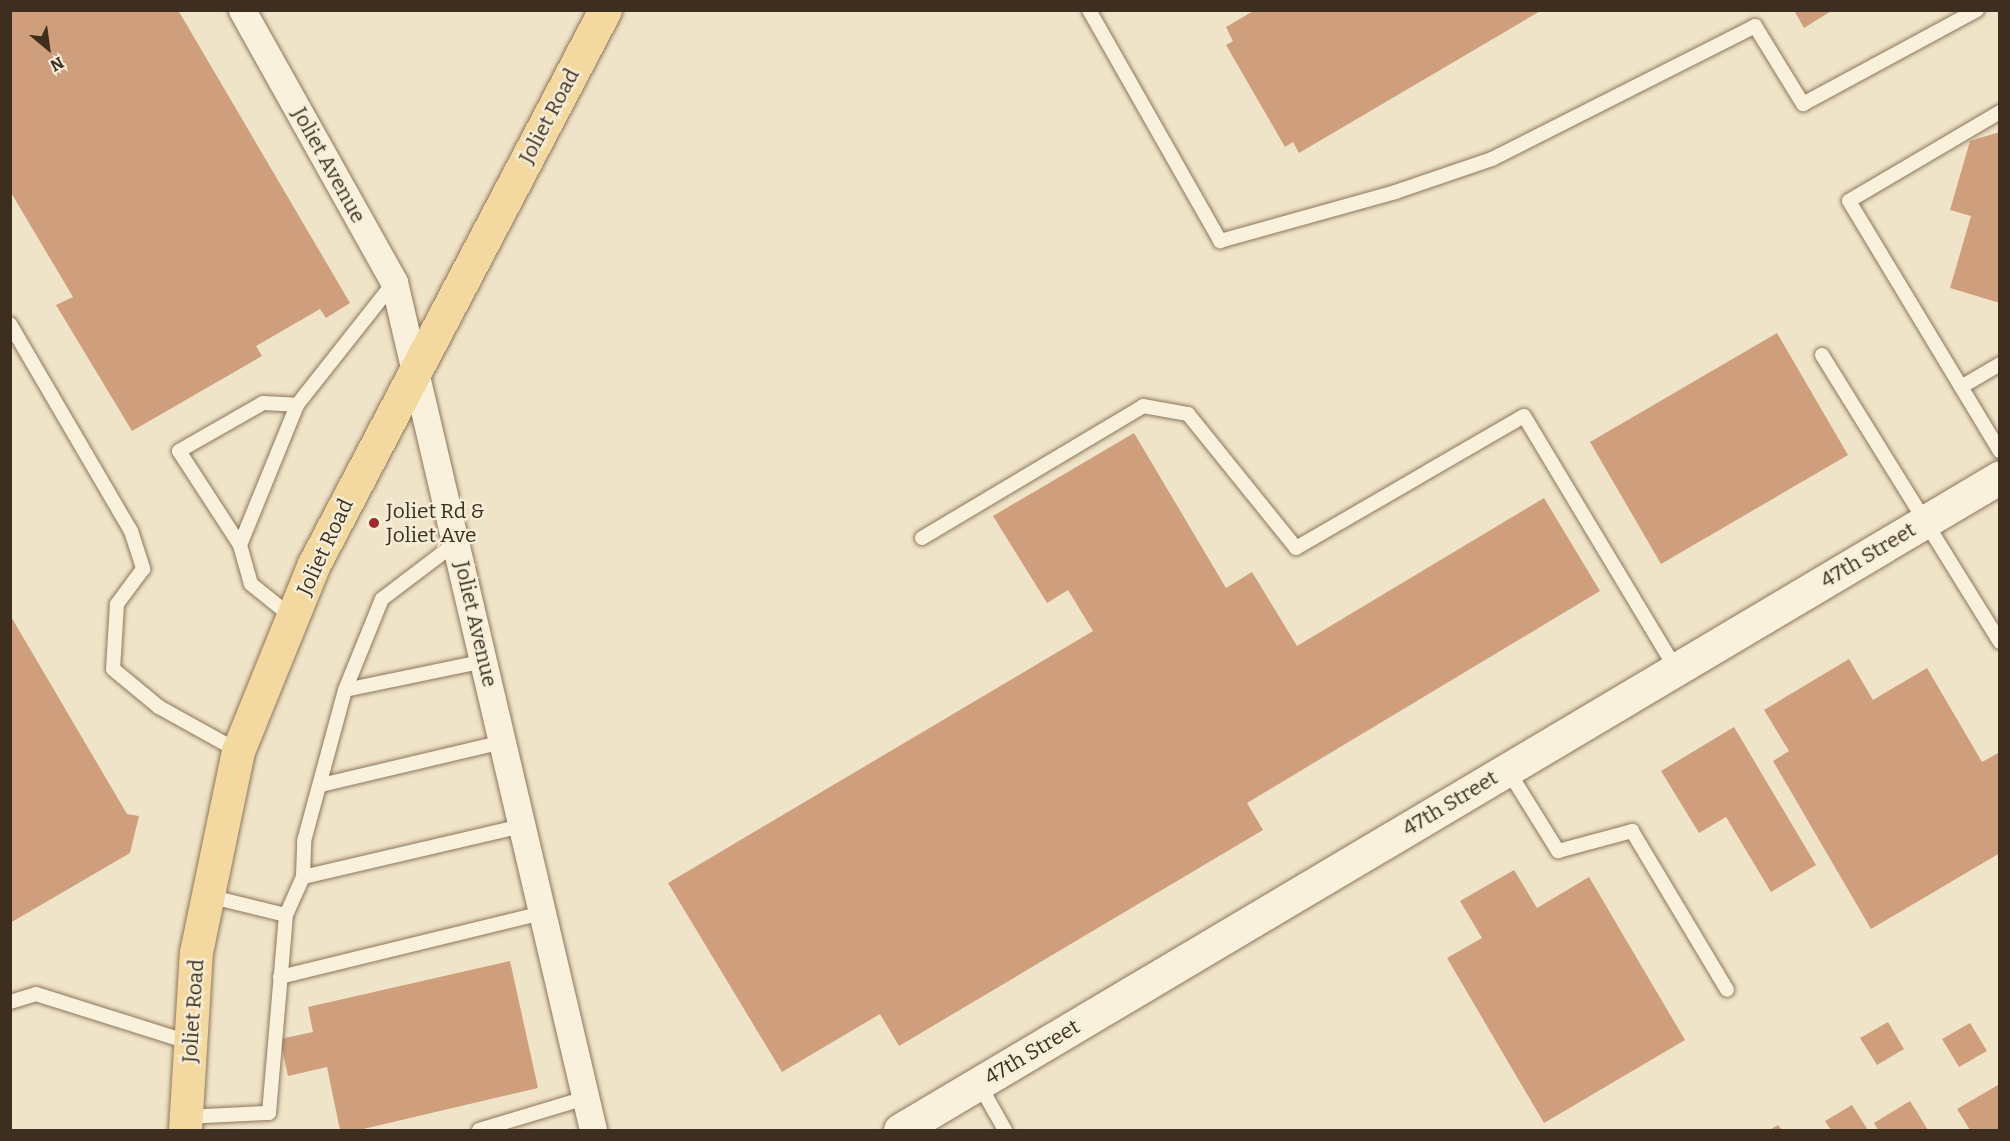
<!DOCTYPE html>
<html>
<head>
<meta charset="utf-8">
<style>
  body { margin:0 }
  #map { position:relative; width:2010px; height:1141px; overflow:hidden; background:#f0e4c8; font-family:Bitter,serif }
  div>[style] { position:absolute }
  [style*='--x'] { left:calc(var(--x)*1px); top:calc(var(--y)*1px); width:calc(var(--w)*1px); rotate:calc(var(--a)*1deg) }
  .building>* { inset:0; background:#cf9f7d }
  .roads { filter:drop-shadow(0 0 2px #8d765c) drop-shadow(0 0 2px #8d765c) }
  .lane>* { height:14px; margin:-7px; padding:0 7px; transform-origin:7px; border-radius:7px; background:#faf1dc }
  .street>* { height:27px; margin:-13.5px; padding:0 13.5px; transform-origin:13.5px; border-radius:13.5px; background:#faf1dc }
  .secondary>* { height:33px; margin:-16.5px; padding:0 16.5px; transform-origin:16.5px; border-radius:16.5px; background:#faf1dc }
  .primary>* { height:33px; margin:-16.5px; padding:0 16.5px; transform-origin:16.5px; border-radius:16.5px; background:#f3d9a0 }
  .dots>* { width:16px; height:16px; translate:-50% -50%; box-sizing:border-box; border:3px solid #f7eed8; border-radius:50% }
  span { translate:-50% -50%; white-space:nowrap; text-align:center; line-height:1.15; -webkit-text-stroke:4.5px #f7eed8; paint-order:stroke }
  .street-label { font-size:21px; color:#3d2e20 }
  .poi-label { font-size:21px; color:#3d2e20 }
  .left { translate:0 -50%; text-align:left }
  .frame { position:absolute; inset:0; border:12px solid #3d2e20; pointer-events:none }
  .north { position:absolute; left:18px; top:18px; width:60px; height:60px; -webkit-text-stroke:4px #f7eed8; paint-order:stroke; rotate:151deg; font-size:16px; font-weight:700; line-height:24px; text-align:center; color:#3d2e20 }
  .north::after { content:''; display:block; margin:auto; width:21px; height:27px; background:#3d2e20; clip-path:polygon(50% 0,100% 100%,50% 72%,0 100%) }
</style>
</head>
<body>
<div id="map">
  <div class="building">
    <div style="clip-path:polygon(10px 10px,178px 10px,350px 303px,326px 318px,320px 309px,256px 346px,262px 356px,132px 431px,56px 305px,73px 297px,10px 191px)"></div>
    <div style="clip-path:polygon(1255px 10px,1542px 10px,1299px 153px,1293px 142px,1285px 147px,1226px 45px,1233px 41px,1226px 27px)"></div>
    <div style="clip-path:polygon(1794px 10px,1833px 10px,1804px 28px)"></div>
    <div style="clip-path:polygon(2000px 132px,2000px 303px,1950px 288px,1971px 216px,1950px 210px,1970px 141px)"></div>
    <div style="clip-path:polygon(1777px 333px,1848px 455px,1661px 564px,1590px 442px)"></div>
    <div style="clip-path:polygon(1134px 433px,1226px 588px,1252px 572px,1297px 646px,1544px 498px,1600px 591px,1247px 803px,1263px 830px,899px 1046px,880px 1014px,782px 1072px,668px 883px,1093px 631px,1068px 590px,1047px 603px,993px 516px)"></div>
    <div style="clip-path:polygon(10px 615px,127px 814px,139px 816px,130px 853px,10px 923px)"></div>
    <div style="clip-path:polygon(1849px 659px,1873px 700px,1927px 668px,1982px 762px,2000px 752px,2000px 853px,1871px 929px,1773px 761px,1789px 751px,1764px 710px)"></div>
    <div style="clip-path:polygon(1734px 727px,1816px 865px,1771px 892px,1726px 817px,1699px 833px,1661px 771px)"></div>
    <div style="clip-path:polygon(1514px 870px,1537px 908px,1589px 877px,1685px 1040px,1544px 1123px,1447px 958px,1482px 938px,1460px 901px)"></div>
    <div style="clip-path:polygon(510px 961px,538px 1088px,359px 1130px,340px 1130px,327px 1067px,288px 1076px,280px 1039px,313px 1032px,308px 1007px)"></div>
    <div style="clip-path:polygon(1888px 1022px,1904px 1049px,1877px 1065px,1860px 1038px)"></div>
    <div style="clip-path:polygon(1970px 1023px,1987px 1051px,1959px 1067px,1942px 1039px)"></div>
    <div style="clip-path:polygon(1998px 1085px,2000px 1129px,1970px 1130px,1957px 1109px)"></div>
    <div style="clip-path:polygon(1910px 1101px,1928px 1130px,1878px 1130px,1874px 1123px)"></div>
    <div style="clip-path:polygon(1852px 1105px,1868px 1130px,1831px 1130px,1825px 1121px)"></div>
    <div style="clip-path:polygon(1778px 1125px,1782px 1130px,1769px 1130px)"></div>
  </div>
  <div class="roads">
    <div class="lane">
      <div style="--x:1089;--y:10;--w:266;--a:60.4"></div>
      <div style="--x:1220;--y:241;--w:182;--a:-15.6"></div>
      <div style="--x:1395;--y:192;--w:102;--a:-18.8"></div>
      <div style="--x:1492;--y:159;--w:295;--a:-26.8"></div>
      <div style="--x:1755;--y:26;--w:92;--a:58.4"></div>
      <div style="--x:1803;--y:104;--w:198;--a:-28.4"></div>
      <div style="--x:2000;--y:112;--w:175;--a:149.5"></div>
      <div style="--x:1849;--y:201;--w:292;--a:58.9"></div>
      <div style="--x:10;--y:324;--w:240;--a:59.7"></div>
      <div style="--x:131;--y:531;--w:40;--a:72"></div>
      <div style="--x:143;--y:569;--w:44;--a:126.6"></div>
      <div style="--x:117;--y:604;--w:65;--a:93.5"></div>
      <div style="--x:113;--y:669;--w:60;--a:39.6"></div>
      <div style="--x:159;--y:707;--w:90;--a:29.1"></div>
      <div style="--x:1822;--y:355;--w:338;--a:58.2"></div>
      <div style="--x:1961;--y:387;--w:45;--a:-30.5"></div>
      <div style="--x:922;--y:538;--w:257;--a:-30.8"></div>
      <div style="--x:1143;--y:406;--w:46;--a:10.1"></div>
      <div style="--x:1188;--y:414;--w:172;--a:51.1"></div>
      <div style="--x:1296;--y:548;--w:263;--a:-30.1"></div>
      <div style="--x:1524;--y:416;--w:295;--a:59"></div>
      <div style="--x:240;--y:545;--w:112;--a:-123"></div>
      <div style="--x:179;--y:451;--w:97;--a:-29.7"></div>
      <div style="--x:263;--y:403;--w:34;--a:3"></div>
      <div style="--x:292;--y:617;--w:53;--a:-141.2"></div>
      <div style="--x:251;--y:584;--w:41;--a:-105.8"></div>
      <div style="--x:240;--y:545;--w:151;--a:-67.8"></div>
      <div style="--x:297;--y:405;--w:157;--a:-51.7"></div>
      <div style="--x:345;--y:690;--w:143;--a:-11.7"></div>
      <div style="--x:1507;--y:769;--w:97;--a:58.1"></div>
      <div style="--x:1558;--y:851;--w:77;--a:-15.1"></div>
      <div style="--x:1632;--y:831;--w:185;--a:59.1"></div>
      <div style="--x:321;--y:785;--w:187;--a:-13.3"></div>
      <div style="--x:303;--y:877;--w:226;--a:-13.1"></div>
      <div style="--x:208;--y:896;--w:80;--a:13.7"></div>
      <div style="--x:280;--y:977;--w:271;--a:-13.7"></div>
      <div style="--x:10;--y:1002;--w:27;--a:-17"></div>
      <div style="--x:36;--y:994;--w:163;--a:17.5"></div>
      <div style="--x:979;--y:1084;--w:53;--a:60.5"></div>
      <div style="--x:186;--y:1117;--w:83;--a:-2.8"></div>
      <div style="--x:269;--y:1113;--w:199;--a:-85.1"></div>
      <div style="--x:286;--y:915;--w:42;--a:-65.9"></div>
      <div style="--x:303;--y:877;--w:36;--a:-88"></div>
      <div style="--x:304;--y:841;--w:156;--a:-74.8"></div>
      <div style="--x:345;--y:690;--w:98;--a:-67.9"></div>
      <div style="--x:382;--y:599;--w:94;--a:-37.2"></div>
      <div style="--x:479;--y:1130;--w:112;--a:-16.7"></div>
    </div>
    <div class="street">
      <div style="--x:242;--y:10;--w:312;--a:60.8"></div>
      <div style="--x:394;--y:282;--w:871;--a:76.79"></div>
    </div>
    <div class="secondary">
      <div style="--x:900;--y:1130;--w:1279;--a:-30.69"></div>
    </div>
    <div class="primary">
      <div style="--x:185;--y:1130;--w:178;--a:-86.5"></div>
      <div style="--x:196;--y:952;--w:205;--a:-78.2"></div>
      <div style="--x:238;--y:751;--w:202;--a:-67.9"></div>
      <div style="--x:314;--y:564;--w:626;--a:-62.29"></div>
    </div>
  </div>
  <div class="dots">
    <div style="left:374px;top:523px;background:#9e2a2b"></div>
  </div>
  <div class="street-label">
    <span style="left:549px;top:116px;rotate:-62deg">Joliet Road</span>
    <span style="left:329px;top:165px;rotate:61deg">Joliet Avenue</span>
    <span style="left:325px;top:547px;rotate:-65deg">Joliet Road</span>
    <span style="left:1868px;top:555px;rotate:-31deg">47th Street</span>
    <span style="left:476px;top:624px;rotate:77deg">Joliet Avenue</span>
    <span style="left:1450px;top:803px;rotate:-31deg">47th Street</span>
    <span style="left:193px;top:1011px;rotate:-86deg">Joliet Road</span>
    <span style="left:1032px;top:1052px;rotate:-31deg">47th Street</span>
  </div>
  <div class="poi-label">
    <span class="left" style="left:386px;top:523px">Joliet Rd &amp;<br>Joliet Ave</span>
  </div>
  <div class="frame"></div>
  <div class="north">N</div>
</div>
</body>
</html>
